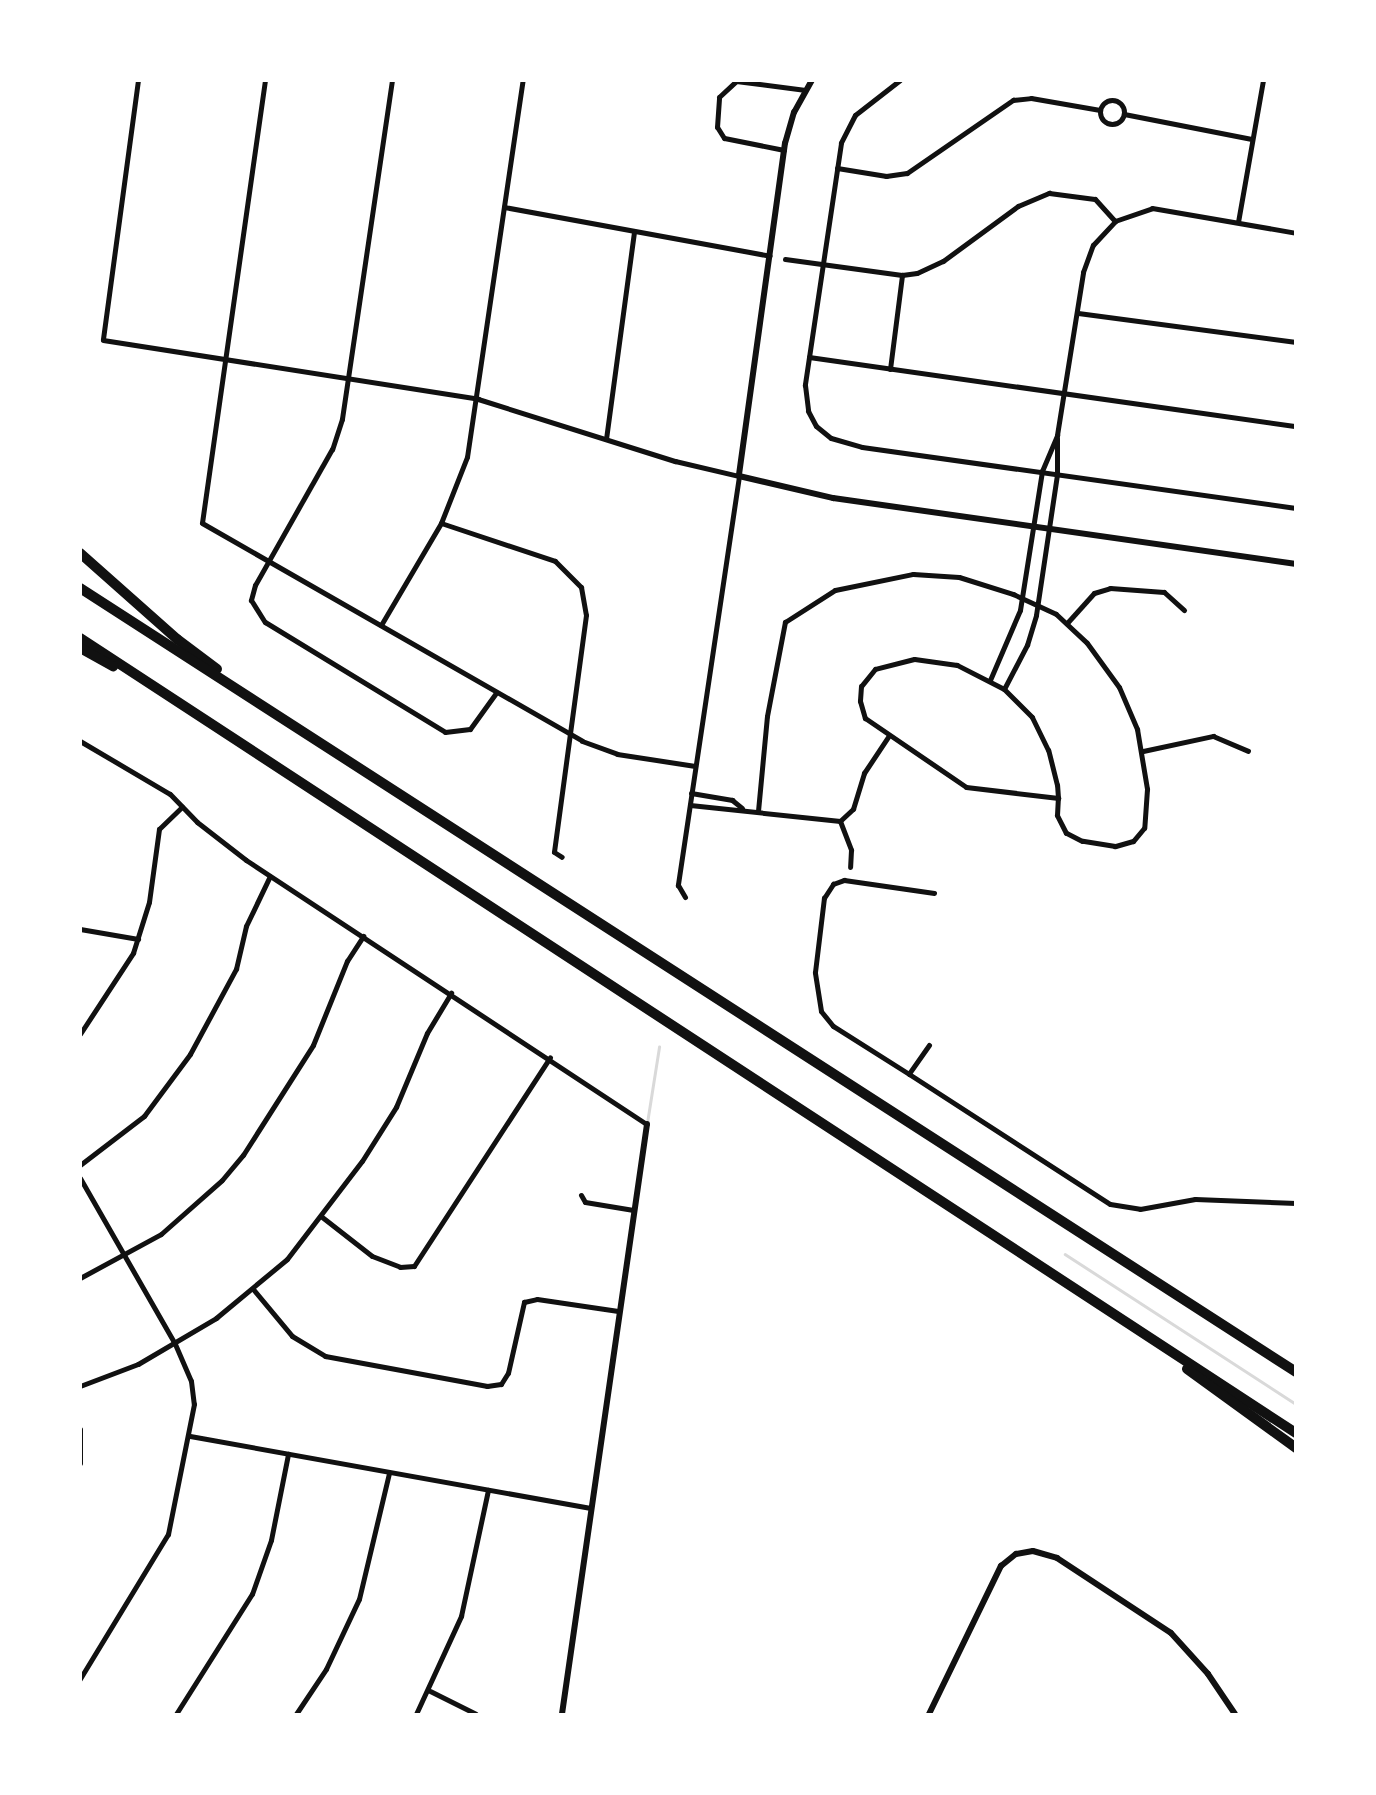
<!DOCTYPE html>
<html>
<head>
<meta charset="utf-8">
<style>
  body { margin:0 }
  #map { position:relative; width:1376px; height:1795px; overflow:hidden; background:#fff; font-family:"Fira Sans Condensed",sans-serif }
  div>[style] { position:absolute }
  [style*='--x'] { left:calc(var(--x)*1px); top:calc(var(--y)*1px); width:calc(var(--w)*1px); rotate:calc(var(--a)*1deg) }
  .stream>* { height:2.5px; margin:-1.25px; padding:0 1.25px; transform-origin:1.25px; border-radius:1.25px; background:#d9d9d9 }
  .minor>* { height:5px; margin:-2.5px; padding:0 2.5px; transform-origin:2.5px; border-radius:2.5px; background:#111 }
  .minor>.ring { margin:-2.5px; padding:0; box-sizing:content-box; background:none; border:5px solid #111; border-radius:50% }
  .tertiary>* { height:6px; margin:-3px; padding:0 3px; transform-origin:3px; border-radius:3px; background:#111 }
  .motorway>* { height:10px; margin:-5px; padding:0 5px; transform-origin:5px; border-radius:5px; background:#111 }
  span { translate:-50% -50%; white-space:nowrap; text-align:center; line-height:1.15; -webkit-text-stroke:6px #fff; paint-order:stroke }
  .frame { position:absolute; inset:0; border:82px solid #fff; pointer-events:none }
</style>
</head>
<body>
<div id="map">
  <div class="stream">
    <div style="--x:647;--y:1123;--w:77;--a:-81"></div>
    <div style="--x:1065;--y:1254;--w:275;--a:33"></div>
  </div>
  <div class="minor">
    <div style="--x:138;--y:80;--w:262;--a:97.7"></div>
    <div style="--x:103;--y:340;--w:380;--a:8.9"></div>
    <div style="--x:478;--y:399;--w:207;--a:17.5"></div>
    <div style="--x:675;--y:461;--w:66;--a:13.2"></div>
    <div style="--x:739;--y:476;--w:414;--a:98.5"></div>
    <div style="--x:678;--y:885;--w:14;--a:60"></div>
    <div style="--x:265;--y:80;--w:447;--a:98.1"></div>
    <div style="--x:202;--y:523;--w:438;--a:29.8"></div>
    <div style="--x:582;--y:741;--w:37;--a:20"></div>
    <div style="--x:617;--y:754;--w:79;--a:8.7"></div>
    <div style="--x:392;--y:80;--w:343;--a:98.4"></div>
    <div style="--x:342;--y:419;--w:32;--a:108"></div>
    <div style="--x:332;--y:449;--w:156;--a:119.5"></div>
    <div style="--x:255;--y:585;--w:16;--a:105"></div>
    <div style="--x:251;--y:600;--w:26;--a:58"></div>
    <div style="--x:265;--y:622;--w:211;--a:31.4"></div>
    <div style="--x:445;--y:732;--w:25;--a:-7"></div>
    <div style="--x:470;--y:729;--w:44;--a:-54.2"></div>
    <div style="--x:900;--y:80;--w:57;--a:142.1"></div>
    <div style="--x:855;--y:115;--w:31;--a:117"></div>
    <div style="--x:841;--y:143;--w:245;--a:98.5"></div>
    <div style="--x:805;--y:385;--w:26;--a:83"></div>
    <div style="--x:808;--y:411;--w:17;--a:62"></div>
    <div style="--x:816;--y:426;--w:19;--a:39"></div>
    <div style="--x:831;--y:438;--w:32;--a:16"></div>
    <div style="--x:862;--y:447;--w:438;--a:8"></div>
    <div class="ring" style="left:1100px;top:100px;width:19px;height:19px"></div>
    <div style="--x:1124;--y:114;--w:130;--a:11.1"></div>
    <div style="--x:784;--y:150;--w:61;--a:-168.7"></div>
    <div style="--x:724;--y:138;--w:13;--a:-122"></div>
    <div style="--x:717;--y:127;--w:30;--a:-86"></div>
    <div style="--x:719;--y:97;--w:23;--a:-43"></div>
    <div style="--x:736;--y:81;--w:70;--a:7.4"></div>
    <div style="--x:837;--y:168;--w:50;--a:9.3"></div>
    <div style="--x:886;--y:176;--w:21;--a:-8"></div>
    <div style="--x:907;--y:173;--w:129;--a:-34.6"></div>
    <div style="--x:1013;--y:100;--w:18;--a:-6"></div>
    <div style="--x:1031;--y:98;--w:70;--a:9.9"></div>
    <div style="--x:504;--y:207;--w:270;--a:10.4"></div>
    <div style="--x:1238;--y:222;--w:144;--a:-80"></div>
    <div style="--x:785;--y:259;--w:118;--a:7.8"></div>
    <div style="--x:902;--y:275;--w:15;--a:-8"></div>
    <div style="--x:917;--y:273;--w:29;--a:-25"></div>
    <div style="--x:943;--y:261;--w:93;--a:-36.3"></div>
    <div style="--x:1018;--y:206;--w:34;--a:-23"></div>
    <div style="--x:1049;--y:193;--w:46;--a:7.4"></div>
    <div style="--x:1095;--y:199;--w:30;--a:48"></div>
    <div style="--x:1078;--y:313;--w:220;--a:7.6"></div>
    <div style="--x:809;--y:357;--w:492;--a:8.1"></div>
    <div style="--x:890;--y:369;--w:95;--a:-82.7"></div>
    <div style="--x:606;--y:439;--w:209;--a:-82.3"></div>
    <div style="--x:441;--y:523;--w:120;--a:18.4"></div>
    <div style="--x:555;--y:561;--w:37;--a:45"></div>
    <div style="--x:581;--y:587;--w:28;--a:80"></div>
    <div style="--x:586;--y:615;--w:239;--a:97.7"></div>
    <div style="--x:554;--y:852;--w:9;--a:32"></div>
    <div style="--x:1067;--y:623;--w:40;--a:-48"></div>
    <div style="--x:1094;--y:593;--w:17;--a:-17"></div>
    <div style="--x:1110;--y:588;--w:54;--a:4.2"></div>
    <div style="--x:1164;--y:592;--w:27;--a:42"></div>
    <div style="--x:381;--y:625;--w:118;--a:-59.5"></div>
    <div style="--x:441;--y:523;--w:71;--a:-68.5"></div>
    <div style="--x:467;--y:457;--w:381;--a:-81.6"></div>
    <div style="--x:990;--y:680;--w:76;--a:-66.8"></div>
    <div style="--x:1020;--y:610;--w:141;--a:-81"></div>
    <div style="--x:1042;--y:471;--w:39;--a:-67"></div>
    <div style="--x:1057;--y:435;--w:165;--a:-80.9"></div>
    <div style="--x:1083;--y:272;--w:29;--a:-70"></div>
    <div style="--x:1093;--y:245;--w:33;--a:-47"></div>
    <div style="--x:1115;--y:221;--w:39;--a:-19"></div>
    <div style="--x:1152;--y:208;--w:146;--a:9.8"></div>
    <div style="--x:1004;--y:689;--w:50;--a:-62.4"></div>
    <div style="--x:1027;--y:645;--w:31;--a:-73"></div>
    <div style="--x:1036;--y:615;--w:143;--a:-81.5"></div>
    <div style="--x:1057;--y:474;--w:36;--a:-90"></div>
    <div style="--x:80;--y:741;--w:104;--a:30.5"></div>
    <div style="--x:170;--y:794;--w:39;--a:46"></div>
    <div style="--x:197;--y:822;--w:62;--a:37.8"></div>
    <div style="--x:246;--y:860;--w:480;--a:33.4"></div>
    <div style="--x:1143;--y:751;--w:72;--a:-12.1"></div>
    <div style="--x:1213;--y:736;--w:38;--a:23"></div>
    <div style="--x:691;--y:793;--w:42;--a:9.7"></div>
    <div style="--x:732;--y:800;--w:13;--a:39"></div>
    <div style="--x:690;--y:805;--w:151;--a:6.1"></div>
    <div style="--x:840;--y:821;--w:18;--a:-43"></div>
    <div style="--x:853;--y:809;--w:38;--a:-73"></div>
    <div style="--x:864;--y:773;--w:43;--a:-56.3"></div>
    <div style="--x:758;--y:811;--w:95;--a:-84.6"></div>
    <div style="--x:767;--y:716;--w:96;--a:-79.2"></div>
    <div style="--x:785;--y:622;--w:59;--a:-32.6"></div>
    <div style="--x:835;--y:590;--w:80;--a:-11.6"></div>
    <div style="--x:913;--y:574;--w:46;--a:3.7"></div>
    <div style="--x:959;--y:577;--w:57;--a:17.5"></div>
    <div style="--x:1013;--y:594;--w:47;--a:24.9"></div>
    <div style="--x:1056;--y:614;--w:42;--a:43.1"></div>
    <div style="--x:1087;--y:643;--w:54;--a:54"></div>
    <div style="--x:1119;--y:687;--w:46;--a:66.8"></div>
    <div style="--x:1137;--y:729;--w:61;--a:80.5"></div>
    <div style="--x:1147;--y:789;--w:39;--a:94"></div>
    <div style="--x:1144;--y:828;--w:17;--a:130"></div>
    <div style="--x:1133;--y:841;--w:19;--a:164"></div>
    <div style="--x:1115;--y:846;--w:33;--a:-171"></div>
    <div style="--x:1082;--y:841;--w:18;--a:-153"></div>
    <div style="--x:1066;--y:833;--w:20;--a:-117"></div>
    <div style="--x:1057;--y:815;--w:17;--a:-87"></div>
    <div style="--x:1058;--y:798;--w:13;--a:-94"></div>
    <div style="--x:1057;--y:785;--w:36;--a:-104"></div>
    <div style="--x:1048;--y:750;--w:37;--a:-116"></div>
    <div style="--x:1032;--y:717;--w:40;--a:-135"></div>
    <div style="--x:1004;--y:689;--w:53;--a:-152.9"></div>
    <div style="--x:957;--y:665;--w:43;--a:-172.1"></div>
    <div style="--x:914;--y:659;--w:40;--a:165.6"></div>
    <div style="--x:875;--y:669;--w:22;--a:129"></div>
    <div style="--x:861;--y:686;--w:15;--a:94"></div>
    <div style="--x:860;--y:701;--w:18;--a:74"></div>
    <div style="--x:865;--y:718;--w:122;--a:34.3"></div>
    <div style="--x:966;--y:787;--w:93;--a:6.8"></div>
    <div style="--x:840;--y:821;--w:31;--a:69"></div>
    <div style="--x:851;--y:850;--w:17;--a:93"></div>
    <div style="--x:80;--y:929;--w:59;--a:9.8"></div>
    <div style="--x:80;--y:1034;--w:97;--a:-56.8"></div>
    <div style="--x:133;--y:953;--w:53;--a:-72.6"></div>
    <div style="--x:149;--y:902;--w:74;--a:-82.2"></div>
    <div style="--x:159;--y:829;--w:32;--a:-44"></div>
    <div style="--x:929;--y:1045;--w:35;--a:125"></div>
    <div style="--x:909;--y:1074;--w:239;--a:32.9"></div>
    <div style="--x:1110;--y:1204;--w:30;--a:9"></div>
    <div style="--x:1140;--y:1209;--w:56;--a:-10.3"></div>
    <div style="--x:1195;--y:1199;--w:101;--a:2.3"></div>
    <div style="--x:909;--y:1074;--w:90;--a:-147.7"></div>
    <div style="--x:833;--y:1026;--w:19;--a:-129"></div>
    <div style="--x:821;--y:1011;--w:39;--a:-99"></div>
    <div style="--x:815;--y:972;--w:75;--a:-83.1"></div>
    <div style="--x:824;--y:898;--w:17;--a:-57"></div>
    <div style="--x:833;--y:884;--w:12;--a:-20"></div>
    <div style="--x:844;--y:880;--w:91;--a:8.2"></div>
    <div style="--x:80;--y:1165;--w:81;--a:-37.4"></div>
    <div style="--x:144;--y:1116;--w:77;--a:-53.4"></div>
    <div style="--x:190;--y:1054;--w:97;--a:-61.6"></div>
    <div style="--x:236;--y:969;--w:44;--a:-76.9"></div>
    <div style="--x:246;--y:926;--w:55;--a:-64.4"></div>
    <div style="--x:80;--y:1178;--w:191;--a:60.2"></div>
    <div style="--x:175;--y:1344;--w:40;--a:66.6"></div>
    <div style="--x:191;--y:1381;--w:23;--a:83"></div>
    <div style="--x:194;--y:1404;--w:133;--a:101.3"></div>
    <div style="--x:168;--y:1534;--w:170;--a:121.3"></div>
    <div style="--x:581;--y:1195;--w:8;--a:60"></div>
    <div style="--x:585;--y:1202;--w:49;--a:9.5"></div>
    <div style="--x:322;--y:1217;--w:63;--a:38"></div>
    <div style="--x:372;--y:1256;--w:30;--a:21"></div>
    <div style="--x:400;--y:1267;--w:14;--a:-4"></div>
    <div style="--x:414;--y:1266;--w:249;--a:-56.9"></div>
    <div style="--x:80;--y:1278;--w:92;--a:-28.5"></div>
    <div style="--x:161;--y:1234;--w:81;--a:-41.5"></div>
    <div style="--x:222;--y:1180;--w:33;--a:-50"></div>
    <div style="--x:243;--y:1155;--w:130;--a:-57.5"></div>
    <div style="--x:313;--y:1045;--w:91;--a:-68"></div>
    <div style="--x:347;--y:961;--w:30;--a:-57"></div>
    <div style="--x:253;--y:1289;--w:61;--a:50.3"></div>
    <div style="--x:292;--y:1336;--w:39;--a:31"></div>
    <div style="--x:325;--y:1356;--w:165;--a:10.5"></div>
    <div style="--x:487;--y:1386;--w:14;--a:-8"></div>
    <div style="--x:501;--y:1384;--w:13;--a:-58"></div>
    <div style="--x:508;--y:1373;--w:73;--a:-77.3"></div>
    <div style="--x:524;--y:1302;--w:13;--a:-13"></div>
    <div style="--x:537;--y:1299;--w:82;--a:8.4"></div>
    <div style="--x:80;--y:1386;--w:62;--a:-20.8"></div>
    <div style="--x:138;--y:1364;--w:91;--a:-30.5"></div>
    <div style="--x:216;--y:1318;--w:92;--a:-39.7"></div>
    <div style="--x:287;--y:1259;--w:123;--a:-52.6"></div>
    <div style="--x:362;--y:1161;--w:64;--a:-57.8"></div>
    <div style="--x:396;--y:1107;--w:80;--a:-67.3"></div>
    <div style="--x:427;--y:1033;--w:47;--a:-59"></div>
    <div style="--x:80;--y:1429;--w:34;--a:90"></div>
    <div style="--x:190;--y:1436;--w:407;--a:10.2"></div>
    <div style="--x:430;--y:1691;--w:51;--a:26.6"></div>
    <div style="--x:176;--y:1714;--w:142;--a:-57.7"></div>
    <div style="--x:252;--y:1594;--w:57;--a:-70.6"></div>
    <div style="--x:271;--y:1540;--w:88;--a:-78.8"></div>
    <div style="--x:296;--y:1714;--w:54;--a:-56.3"></div>
    <div style="--x:326;--y:1669;--w:77;--a:-64.8"></div>
    <div style="--x:359;--y:1599;--w:130;--a:-76.6"></div>
    <div style="--x:416;--y:1714;--w:108;--a:-65.3"></div>
    <div style="--x:461;--y:1616;--w:129;--a:-77.9"></div>
  </div>
  <div class="tertiary">
    <div style="--x:812;--y:80;--w:37;--a:119"></div>
    <div style="--x:794;--y:112;--w:32;--a:106"></div>
    <div style="--x:785;--y:143;--w:336;--a:97.9"></div>
    <div style="--x:739;--y:476;--w:97;--a:13.2"></div>
    <div style="--x:833;--y:498;--w:468;--a:8.1"></div>
    <div style="--x:562;--y:1714;--w:596;--a:-81.8"></div>
    <div style="--x:929;--y:1714;--w:165;--a:-64.1"></div>
    <div style="--x:1001;--y:1566;--w:19;--a:-39"></div>
    <div style="--x:1016;--y:1554;--w:17;--a:-10"></div>
    <div style="--x:1033;--y:1551;--w:25;--a:16"></div>
    <div style="--x:1057;--y:1558;--w:136;--a:33.3"></div>
    <div style="--x:1171;--y:1633;--w:55;--a:47.9"></div>
    <div style="--x:1208;--y:1674;--w:48;--a:56"></div>
  </div>
  <div class="motorway">
    <div style="--x:80;--y:553;--w:130;--a:41.6"></div>
    <div style="--x:177;--y:639;--w:50;--a:36.9"></div>
    <div style="--x:80;--y:588;--w:1447;--a:32.81"></div>
    <div style="--x:80;--y:638;--w:1453;--a:33.18"></div>
    <div style="--x:80;--y:648;--w:38;--a:29"></div>
    <div style="--x:1187;--y:1369;--w:135;--a:35.9"></div>
  </div>
  <div class="frame"></div>
</div>
</body>
</html>
